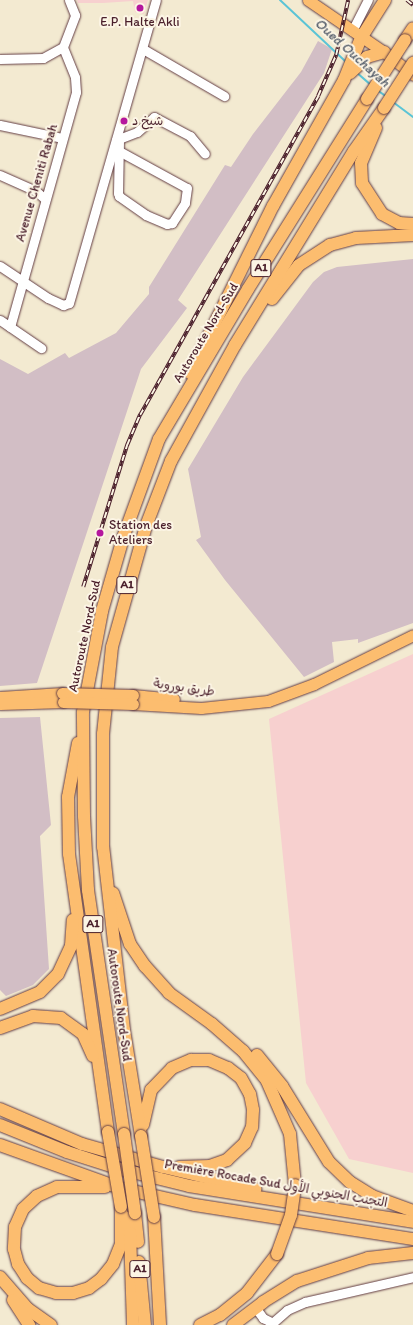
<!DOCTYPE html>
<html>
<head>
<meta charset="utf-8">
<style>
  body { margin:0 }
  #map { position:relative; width:413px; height:1325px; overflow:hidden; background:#f3ead1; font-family:Itim,"Playpen Sans Arabic",sans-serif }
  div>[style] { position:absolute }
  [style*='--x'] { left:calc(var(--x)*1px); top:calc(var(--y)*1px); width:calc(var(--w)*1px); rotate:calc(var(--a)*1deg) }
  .built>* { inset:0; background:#f7d0cf }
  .industrial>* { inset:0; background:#d2bec5 }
  .stream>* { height:2px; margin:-1px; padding:0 1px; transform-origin:1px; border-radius:1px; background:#5bc4d6 }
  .roads { filter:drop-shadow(0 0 1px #633d44) drop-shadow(0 0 1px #633d44) }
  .minor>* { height:9px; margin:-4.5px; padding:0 4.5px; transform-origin:4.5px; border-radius:4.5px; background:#fff }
  .major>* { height:11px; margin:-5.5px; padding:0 5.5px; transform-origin:5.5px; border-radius:5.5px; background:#fcbd6f }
  .highway>* { height:12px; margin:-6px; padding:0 6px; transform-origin:6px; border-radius:6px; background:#fcbd6f }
  .rail>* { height:3.5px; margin-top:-1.75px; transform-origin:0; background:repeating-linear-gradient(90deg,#fcf5e5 0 6px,#4a1f2b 0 12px); box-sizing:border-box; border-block:1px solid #4a1f2b }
  .bridges { filter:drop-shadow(0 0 1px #633d44) drop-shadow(0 0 1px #633d44) }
  .major-bridge>* { height:11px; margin:-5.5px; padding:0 5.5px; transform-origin:5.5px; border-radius:5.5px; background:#fcbd6f }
  .highway-bridge>* { height:12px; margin:-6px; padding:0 6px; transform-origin:6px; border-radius:6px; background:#fcbd6f }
  .dots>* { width:11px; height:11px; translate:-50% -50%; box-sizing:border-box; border:2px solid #fcf5e5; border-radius:50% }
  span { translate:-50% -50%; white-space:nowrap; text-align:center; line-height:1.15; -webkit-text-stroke:4px #fcf5e5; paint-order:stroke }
  .shield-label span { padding:1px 3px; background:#fcf5e5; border:1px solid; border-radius:3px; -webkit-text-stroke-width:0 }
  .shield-label { font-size:12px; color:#4a1f2b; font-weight:700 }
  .poi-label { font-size:13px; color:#4a1f2b }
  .left { translate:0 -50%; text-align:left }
  .street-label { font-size:13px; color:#4a1f2b }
  .water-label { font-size:14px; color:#505967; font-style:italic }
</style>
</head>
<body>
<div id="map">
  <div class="built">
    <div style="clip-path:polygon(77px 0,148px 0,144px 14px,135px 12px,133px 1px,103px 3px,78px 3px)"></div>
    <div style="clip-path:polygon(413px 654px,413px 1173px,349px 1159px,306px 1083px,269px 719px)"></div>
  </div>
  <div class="industrial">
    <div style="clip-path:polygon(318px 41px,332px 49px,324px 73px,178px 300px,187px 308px,141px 369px,37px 683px,0 686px,0 359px,28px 374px,65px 353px,69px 358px,116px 333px,149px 294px,149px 287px,225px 165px,231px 167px,253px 134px,301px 72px)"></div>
    <div style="clip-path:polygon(413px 259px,413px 623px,358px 643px,358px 639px,332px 642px,334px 662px,304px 677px,225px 580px,196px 540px,201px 537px,188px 469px,243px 377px,313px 282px,324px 272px,337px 267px)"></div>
    <div style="clip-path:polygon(40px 717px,51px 825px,40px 836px,49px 969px,33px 985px,6px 996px,0 990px,0 718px)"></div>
  </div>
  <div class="stream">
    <div style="--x:280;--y:0;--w:91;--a:43.2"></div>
    <div style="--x:356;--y:72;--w:20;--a:41"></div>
    <div style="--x:377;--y:90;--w:12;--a:35"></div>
    <div style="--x:393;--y:102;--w:25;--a:37"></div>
  </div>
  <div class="roads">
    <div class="minor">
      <div style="--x:352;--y:31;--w:35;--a:-63"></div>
      <div style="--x:143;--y:49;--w:94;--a:30.1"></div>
      <div style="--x:0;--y:59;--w:43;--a:-1.3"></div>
      <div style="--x:43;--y:58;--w:23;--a:-29"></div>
      <div style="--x:63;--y:47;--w:34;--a:-69"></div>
      <div style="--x:75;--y:15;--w:16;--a:-112"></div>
      <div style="--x:0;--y:125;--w:63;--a:11.8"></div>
      <div style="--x:116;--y:140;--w:22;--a:-21"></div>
      <div style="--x:137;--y:132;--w:23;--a:-41"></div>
      <div style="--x:154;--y:117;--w:41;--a:27.8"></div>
      <div style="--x:190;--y:136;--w:23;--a:50"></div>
      <div style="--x:119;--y:151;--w:77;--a:28.6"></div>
      <div style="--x:187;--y:188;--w:15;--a:98"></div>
      <div style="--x:185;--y:203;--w:24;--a:123"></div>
      <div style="--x:172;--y:223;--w:5;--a:169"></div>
      <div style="--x:167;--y:224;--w:23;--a:-157"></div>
      <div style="--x:146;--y:215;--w:33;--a:-145"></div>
      <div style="--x:119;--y:196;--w:3;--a:-108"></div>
      <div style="--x:118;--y:193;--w:52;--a:-88.9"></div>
      <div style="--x:0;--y:175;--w:39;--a:24"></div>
      <div style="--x:36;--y:191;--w:12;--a:42"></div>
      <div style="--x:0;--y:266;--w:58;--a:33.7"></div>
      <div style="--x:48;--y:298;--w:17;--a:25"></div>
      <div style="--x:63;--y:305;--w:6;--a:-18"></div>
      <div style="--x:69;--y:303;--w:315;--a:-74"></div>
      <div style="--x:0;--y:320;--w:50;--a:34.3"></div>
      <div style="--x:10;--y:327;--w:244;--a:-74.3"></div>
      <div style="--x:76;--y:92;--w:15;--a:-94"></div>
      <div style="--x:75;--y:77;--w:32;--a:-112"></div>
      <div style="--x:255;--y:1307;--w:14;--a:54"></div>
      <div style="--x:263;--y:1318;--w:9;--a:27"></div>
      <div style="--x:270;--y:1325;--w:23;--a:-41"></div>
      <div style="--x:287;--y:1310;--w:20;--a:-24"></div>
      <div style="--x:305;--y:1302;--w:111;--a:-13"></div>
    </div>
    <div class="major">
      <div style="--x:308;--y:0;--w:92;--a:34.4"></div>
      <div style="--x:384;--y:52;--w:37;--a:38"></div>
      <div style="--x:133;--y:695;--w:41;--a:5.6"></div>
      <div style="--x:0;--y:697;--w:62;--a:-3.7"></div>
      <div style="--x:0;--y:704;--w:63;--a:-1.8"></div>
      <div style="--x:133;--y:704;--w:68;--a:3.4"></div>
      <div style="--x:201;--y:708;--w:67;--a:-6"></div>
      <div style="--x:268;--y:701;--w:49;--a:-20.3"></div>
      <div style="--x:314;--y:684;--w:110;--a:-26.3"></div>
    </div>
    <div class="highway">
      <div style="--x:405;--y:40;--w:14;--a:-56"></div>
      <div style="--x:350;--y:73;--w:23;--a:-43"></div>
      <div style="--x:367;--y:57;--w:18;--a:-16"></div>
      <div style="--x:376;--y:128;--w:38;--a:113"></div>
      <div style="--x:361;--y:163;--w:20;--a:87"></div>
      <div style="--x:362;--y:183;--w:37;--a:57"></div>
      <div style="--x:382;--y:214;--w:19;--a:28"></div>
      <div style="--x:399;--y:223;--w:14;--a:4"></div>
      <div style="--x:272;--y:299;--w:43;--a:-51.5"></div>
      <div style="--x:299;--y:265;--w:37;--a:-33"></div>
      <div style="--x:330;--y:245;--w:27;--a:-15"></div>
      <div style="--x:356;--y:238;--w:57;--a:-3"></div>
      <div style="--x:190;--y:373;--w:186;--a:-63.6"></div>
      <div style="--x:273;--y:206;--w:145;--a:-60.6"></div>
      <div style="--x:344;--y:80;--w:45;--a:-68"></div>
      <div style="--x:361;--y:38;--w:45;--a:-57.7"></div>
      <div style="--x:78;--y:743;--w:55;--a:100.5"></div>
      <div style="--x:68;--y:797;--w:57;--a:89"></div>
      <div style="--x:69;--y:854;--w:281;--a:82"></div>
      <div style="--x:113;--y:893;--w:54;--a:71.6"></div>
      <div style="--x:130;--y:944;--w:27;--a:56"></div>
      <div style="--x:145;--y:966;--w:36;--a:48"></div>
      <div style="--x:169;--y:993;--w:53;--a:35.8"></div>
      <div style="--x:212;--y:1024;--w:41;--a:41.1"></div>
      <div style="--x:243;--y:1051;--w:38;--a:51"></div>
      <div style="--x:267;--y:1081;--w:58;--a:66.5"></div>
      <div style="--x:290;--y:1134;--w:51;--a:84.4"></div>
      <div style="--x:0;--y:1009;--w:43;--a:-23"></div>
      <div style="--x:40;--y:992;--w:25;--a:-45"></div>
      <div style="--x:58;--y:974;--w:31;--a:-65"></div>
      <div style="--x:71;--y:946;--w:26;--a:-86"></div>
      <div style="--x:0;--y:1028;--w:35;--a:-20"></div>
      <div style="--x:33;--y:1016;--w:28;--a:4"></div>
      <div style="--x:61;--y:1018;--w:27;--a:36"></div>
      <div style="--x:83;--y:1034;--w:24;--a:66"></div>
      <div style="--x:257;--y:1055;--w:40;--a:51"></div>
      <div style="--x:282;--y:1086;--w:89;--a:58.3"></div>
      <div style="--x:329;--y:1162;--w:29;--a:44"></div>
      <div style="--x:350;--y:1182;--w:26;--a:32"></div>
      <div style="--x:372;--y:1196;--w:44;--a:20.1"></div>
      <div style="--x:0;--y:1109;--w:89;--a:23.1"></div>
      <div style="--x:82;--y:1144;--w:84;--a:15.9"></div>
      <div style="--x:163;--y:1167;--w:95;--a:13.4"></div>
      <div style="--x:0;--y:1125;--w:72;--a:21.9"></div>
      <div style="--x:67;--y:1152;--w:56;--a:17.8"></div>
      <div style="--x:120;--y:1169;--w:71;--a:13.8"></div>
      <div style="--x:189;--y:1186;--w:227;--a:9.1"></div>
      <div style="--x:143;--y:1125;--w:36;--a:-77"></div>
      <div style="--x:151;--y:1090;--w:30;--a:-46"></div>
      <div style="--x:172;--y:1068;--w:21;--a:-23"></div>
      <div style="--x:191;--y:1060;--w:18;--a:0"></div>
      <div style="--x:209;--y:1060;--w:21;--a:23"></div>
      <div style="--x:228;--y:1068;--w:16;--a:38"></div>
      <div style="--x:241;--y:1078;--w:18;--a:61"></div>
      <div style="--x:250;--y:1094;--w:16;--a:79"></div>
      <div style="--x:253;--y:1110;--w:17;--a:93"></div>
      <div style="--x:252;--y:1127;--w:17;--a:114"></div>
      <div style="--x:245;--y:1143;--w:25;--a:137"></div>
      <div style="--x:227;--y:1160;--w:18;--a:161"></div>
      <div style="--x:210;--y:1166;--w:31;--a:178"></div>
      <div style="--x:124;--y:1134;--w:247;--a:-98.4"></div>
      <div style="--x:88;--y:890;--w:74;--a:-93.1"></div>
      <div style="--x:84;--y:816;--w:104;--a:-90.6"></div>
      <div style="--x:83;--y:712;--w:103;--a:-79.3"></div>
      <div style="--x:102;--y:611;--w:79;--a:-73.9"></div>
      <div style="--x:124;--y:535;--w:102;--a:-70"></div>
      <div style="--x:159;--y:439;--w:174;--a:-59.3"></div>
      <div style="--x:248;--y:289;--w:224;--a:-57.9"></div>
      <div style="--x:141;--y:1136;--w:107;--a:-99.1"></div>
      <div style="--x:124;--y:1030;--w:184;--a:-96.5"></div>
      <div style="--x:103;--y:847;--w:113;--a:-90"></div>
      <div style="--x:103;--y:734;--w:87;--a:-84.1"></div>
      <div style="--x:112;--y:647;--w:126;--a:-74.3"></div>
      <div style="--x:146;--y:526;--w:70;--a:-69"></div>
      <div style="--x:171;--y:461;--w:132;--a:-61.1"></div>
      <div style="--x:235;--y:345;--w:228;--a:-58.5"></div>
      <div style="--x:354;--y:151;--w:52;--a:-55.1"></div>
      <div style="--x:0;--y:1145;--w:127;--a:19.7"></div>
      <div style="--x:120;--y:1188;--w:77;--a:12.8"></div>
      <div style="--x:195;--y:1205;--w:221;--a:8.9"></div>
      <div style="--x:105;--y:1187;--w:48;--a:180"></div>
      <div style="--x:57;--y:1187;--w:22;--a:156"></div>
      <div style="--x:37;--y:1196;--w:19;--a:137"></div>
      <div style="--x:23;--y:1209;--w:20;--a:114"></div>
      <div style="--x:15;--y:1227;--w:22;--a:93"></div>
      <div style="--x:14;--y:1249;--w:16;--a:75"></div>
      <div style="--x:18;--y:1264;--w:17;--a:57"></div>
      <div style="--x:27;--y:1278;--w:16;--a:40"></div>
      <div style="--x:39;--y:1288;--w:18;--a:16"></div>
      <div style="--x:56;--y:1293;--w:17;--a:0"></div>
      <div style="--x:73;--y:1293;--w:17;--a:-17"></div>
      <div style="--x:89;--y:1288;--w:15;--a:-37"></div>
      <div style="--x:101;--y:1279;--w:19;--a:-51"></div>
      <div style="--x:113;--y:1264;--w:22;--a:-68"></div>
      <div style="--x:121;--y:1244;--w:37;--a:-90"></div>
      <div style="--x:135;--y:1213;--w:29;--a:84"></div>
      <div style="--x:125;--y:1217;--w:17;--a:73"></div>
      <div style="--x:130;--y:1233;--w:92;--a:88.1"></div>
      <div style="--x:154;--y:1217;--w:108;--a:86.8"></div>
      <div style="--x:139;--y:1262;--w:63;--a:84.6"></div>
      <div style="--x:0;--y:1277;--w:43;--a:48.8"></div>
      <div style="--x:28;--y:1309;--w:28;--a:35"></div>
      <div style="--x:13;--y:1300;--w:30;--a:57"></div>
      <div style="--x:200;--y:1325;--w:22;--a:-27"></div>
      <div style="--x:220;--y:1315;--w:35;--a:-39"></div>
      <div style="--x:247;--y:1293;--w:49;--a:-52.4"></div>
      <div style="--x:233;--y:1325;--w:38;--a:-37"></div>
      <div style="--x:263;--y:1302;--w:40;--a:-32"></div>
      <div style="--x:297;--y:1281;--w:75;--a:-17.9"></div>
      <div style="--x:368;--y:1258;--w:45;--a:-6.3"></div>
    </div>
  </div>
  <div class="rail">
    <div style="--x:407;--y:0;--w:8;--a:40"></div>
    <div style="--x:83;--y:587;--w:149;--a:-72.8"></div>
    <div style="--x:127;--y:445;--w:33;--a:-67"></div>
    <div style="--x:140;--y:415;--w:365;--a:-60.8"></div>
    <div style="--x:318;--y:96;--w:45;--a:-66.3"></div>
    <div style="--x:336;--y:55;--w:56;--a:-77.7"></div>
  </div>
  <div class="bridges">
    <div class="major-bridge">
      <div style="--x:62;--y:693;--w:71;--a:1.6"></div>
      <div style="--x:63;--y:702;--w:70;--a:1.6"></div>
    </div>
    <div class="highway-bridge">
      <div style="--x:367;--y:99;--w:70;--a:-57.2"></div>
      <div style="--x:384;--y:108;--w:54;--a:-57.2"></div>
      <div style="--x:108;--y:1132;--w:76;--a:80.2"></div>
      <div style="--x:124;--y:1134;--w:80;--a:82.1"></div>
      <div style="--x:141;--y:1136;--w:82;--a:80.9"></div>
      <div style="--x:277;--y:1254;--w:41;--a:-70.3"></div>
      <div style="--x:291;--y:1215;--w:30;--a:-82"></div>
    </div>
  </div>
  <div class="dots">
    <div style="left:140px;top:8px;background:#b5179e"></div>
    <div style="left:124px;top:121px;background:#b5179e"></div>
    <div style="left:100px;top:533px;background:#b5179e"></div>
  </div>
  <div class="shield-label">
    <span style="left:261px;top:268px">A1</span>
    <span style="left:127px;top:585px">A1</span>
    <span style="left:93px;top:924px">A1</span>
    <span style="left:140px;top:1269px">A1</span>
  </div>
  <div class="poi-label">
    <span style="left:140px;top:22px">E.P. Halte Akli</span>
    <span class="left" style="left:132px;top:121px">شيخ د</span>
    <span class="left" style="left:109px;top:533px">Station des<br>Ateliers</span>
  </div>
  <div class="street-label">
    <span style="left:37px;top:183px;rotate:-74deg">Avenue Cheniti Rabah</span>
    <span style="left:206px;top:333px;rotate:-59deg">Autoroute Nord-Sud</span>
    <span style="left:85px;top:636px;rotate:-78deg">Autoroute Nord-Sud</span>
    <span style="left:184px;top:688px;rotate:8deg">طريق بوروبة</span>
    <span style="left:119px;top:1005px;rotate:82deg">Autoroute Nord-Sud</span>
    <span style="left:276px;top:1184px;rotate:10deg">Première Rocade Sud التجنب الجنوبي الأول</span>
  </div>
  <div class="water-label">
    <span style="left:352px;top:53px;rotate:42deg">Oued Ouchayah</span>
  </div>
</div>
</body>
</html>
